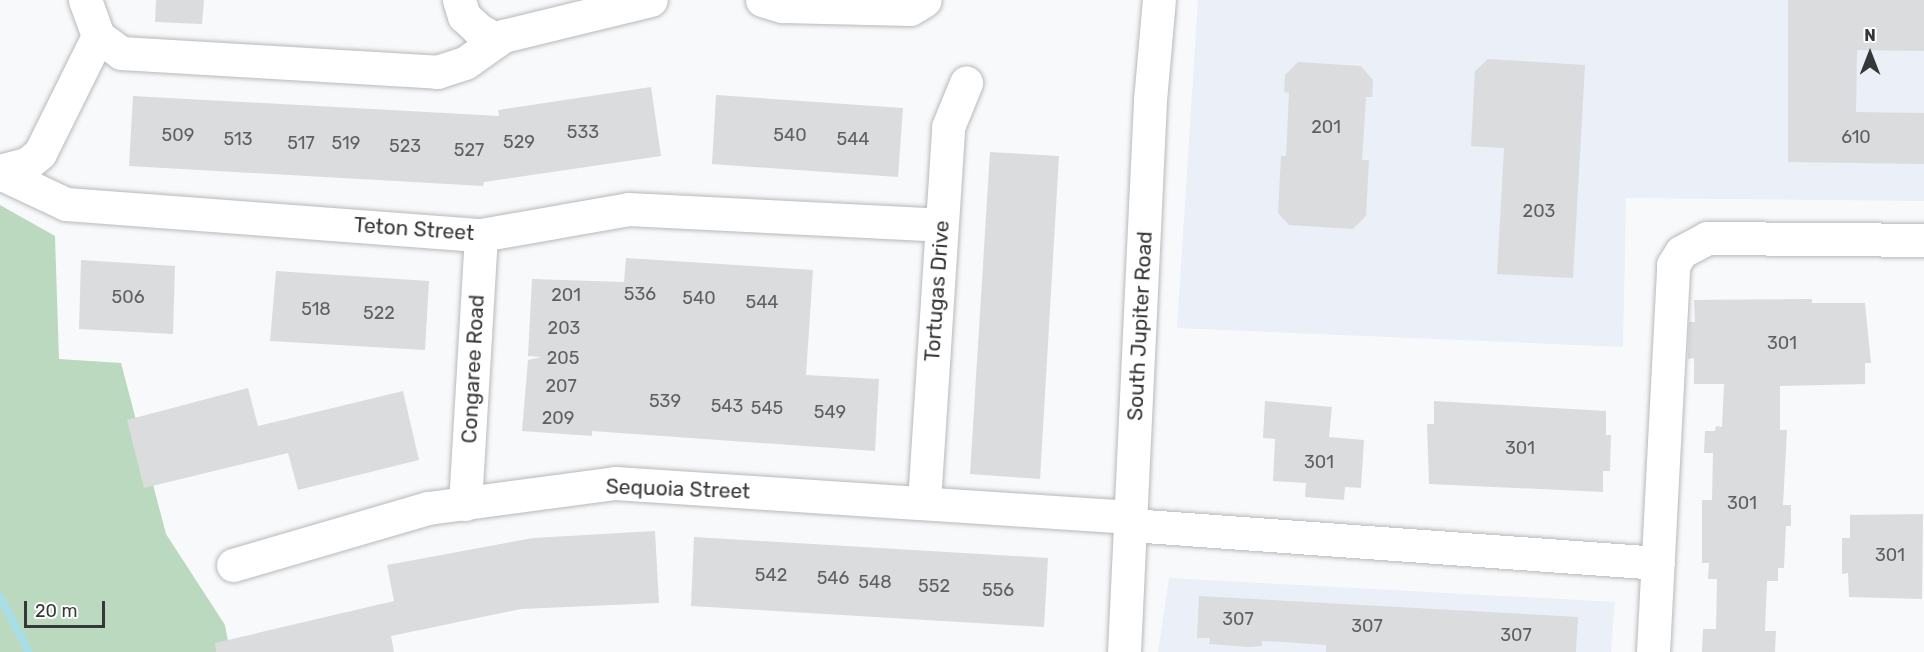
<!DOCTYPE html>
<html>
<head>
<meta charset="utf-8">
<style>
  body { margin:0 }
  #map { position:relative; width:1924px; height:652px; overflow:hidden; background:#f8f9fb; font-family:Rubik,sans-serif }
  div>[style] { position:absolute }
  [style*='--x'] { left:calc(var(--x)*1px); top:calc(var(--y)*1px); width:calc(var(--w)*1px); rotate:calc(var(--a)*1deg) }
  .built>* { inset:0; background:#eaeff8 }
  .green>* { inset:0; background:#bbd9be }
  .stream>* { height:8px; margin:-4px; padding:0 4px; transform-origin:4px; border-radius:4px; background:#a8dee7 }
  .building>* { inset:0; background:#dbdcdd }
  .roads { filter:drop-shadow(0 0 2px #b8b9bb) drop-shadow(0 0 2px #b8b9bb) }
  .minor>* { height:33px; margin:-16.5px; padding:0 16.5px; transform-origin:16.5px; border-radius:16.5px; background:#fff }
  span { translate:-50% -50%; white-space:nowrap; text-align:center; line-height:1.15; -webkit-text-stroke:6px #fff; paint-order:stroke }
  .number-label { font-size:18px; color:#5f6060 }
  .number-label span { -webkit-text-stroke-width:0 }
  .street-label { font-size:21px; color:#363737 }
  .north { position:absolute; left:1840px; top:24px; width:60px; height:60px; -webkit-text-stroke:4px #fff; paint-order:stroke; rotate:0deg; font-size:16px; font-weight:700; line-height:24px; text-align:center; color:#363737 }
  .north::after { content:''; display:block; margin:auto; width:21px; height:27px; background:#363737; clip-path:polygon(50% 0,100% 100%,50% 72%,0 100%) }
  .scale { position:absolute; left:24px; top:601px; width:81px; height:27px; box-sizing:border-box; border:3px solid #363737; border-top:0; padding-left:8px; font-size:18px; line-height:21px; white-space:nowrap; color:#363737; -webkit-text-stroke:4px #fff; paint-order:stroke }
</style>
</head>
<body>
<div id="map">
  <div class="built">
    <div style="clip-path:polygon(1198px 0,1924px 0,1924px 201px,1626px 198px,1623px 347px,1177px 328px)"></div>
    <div style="clip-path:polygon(1169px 578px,1615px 602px,1611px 652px,1158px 652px)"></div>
  </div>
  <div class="green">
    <div style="clip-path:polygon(0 205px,55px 236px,59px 359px,121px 363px,166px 534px,225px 625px,230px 652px,0 652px)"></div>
  </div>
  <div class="stream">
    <div style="--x:0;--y:597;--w:62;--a:62.2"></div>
  </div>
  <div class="building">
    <div style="clip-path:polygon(156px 0,204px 0,202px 24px,155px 22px)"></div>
    <div style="clip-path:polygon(1788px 0,1924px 0,1924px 51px,1857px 50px,1856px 112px,1924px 113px,1924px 164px,1788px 162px)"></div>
    <div style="clip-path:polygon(1488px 59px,1585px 65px,1573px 278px,1497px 274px,1504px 148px,1471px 146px,1475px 71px)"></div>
    <div style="clip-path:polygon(1298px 62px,1361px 66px,1373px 80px,1372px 97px,1366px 97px,1362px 160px,1369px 160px,1366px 216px,1353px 229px,1289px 225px,1278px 213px,1281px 156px,1286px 156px,1289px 93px,1284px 92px,1285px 75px)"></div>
    <div style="clip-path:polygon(651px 87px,661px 156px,484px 182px,483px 186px,129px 166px,133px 96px,499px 116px,498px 110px)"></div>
    <div style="clip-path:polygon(716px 95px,903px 108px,898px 177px,712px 164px)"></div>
    <div style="clip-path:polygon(990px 152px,1059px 156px,1040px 479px,970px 474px)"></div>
    <div style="clip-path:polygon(626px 258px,813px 270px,806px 375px,879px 379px,875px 451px,592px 431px,592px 436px,522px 431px,528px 360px,541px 357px,528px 356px,532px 279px,624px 282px)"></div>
    <div style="clip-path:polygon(81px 260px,175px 266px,173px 334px,79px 329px)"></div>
    <div style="clip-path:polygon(276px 271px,429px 281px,425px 350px,270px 341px)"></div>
    <div style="clip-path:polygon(1812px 299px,1812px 303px,1865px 303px,1871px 363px,1865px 363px,1865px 384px,1780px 386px,1780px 430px,1787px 430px,1783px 505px,1791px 505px,1791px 526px,1786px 526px,1784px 568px,1778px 568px,1778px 581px,1767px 581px,1765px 631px,1776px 631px,1775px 652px,1702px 652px,1703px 629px,1716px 629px,1717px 579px,1708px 579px,1709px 563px,1702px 563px,1702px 500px,1712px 500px,1713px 453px,1704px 453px,1705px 431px,1715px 431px,1716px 426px,1722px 427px,1724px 384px,1694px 384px,1694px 358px,1688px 359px,1689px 322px,1695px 322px,1694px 300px)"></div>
    <div style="clip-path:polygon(248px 388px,258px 426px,403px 391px,419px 460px,298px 490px,288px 453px,144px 488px,127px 420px)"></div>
    <div style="clip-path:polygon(1265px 401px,1332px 407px,1329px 437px,1364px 440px,1361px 488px,1345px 487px,1344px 500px,1305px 497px,1306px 483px,1273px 481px,1275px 439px,1263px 438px)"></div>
    <div style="clip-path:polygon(1434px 401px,1606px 411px,1606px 435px,1611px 435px,1610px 471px,1603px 471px,1603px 492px,1429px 484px,1427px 424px,1434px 424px)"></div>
    <div style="clip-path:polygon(1923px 514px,1922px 599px,1849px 597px,1848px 573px,1842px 574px,1842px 538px,1850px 538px,1850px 515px)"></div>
    <div style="clip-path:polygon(655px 531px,659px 603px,521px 609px,391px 636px,394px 652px,216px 652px,215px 643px,394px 601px,387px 565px,533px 538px)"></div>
    <div style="clip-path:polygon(694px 537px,1048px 558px,1044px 627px,691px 606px)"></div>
    <div style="clip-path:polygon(1199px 596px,1578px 617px,1576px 652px,1326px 652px,1326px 645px,1285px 642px,1262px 641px,1262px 646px,1248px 647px,1209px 644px,1210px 638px,1197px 638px)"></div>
  </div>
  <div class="roads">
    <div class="minor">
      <div style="--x:85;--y:0;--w:38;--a:70"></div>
      <div style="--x:98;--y:36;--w:29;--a:36"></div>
      <div style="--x:121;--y:53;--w:317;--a:3.4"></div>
      <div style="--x:437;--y:72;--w:29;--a:-18"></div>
      <div style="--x:465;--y:63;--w:47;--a:-35.4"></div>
      <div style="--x:503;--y:36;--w:152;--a:-13.7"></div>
      <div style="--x:459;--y:0;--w:17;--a:73"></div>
      <div style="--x:464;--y:16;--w:21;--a:43"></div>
      <div style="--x:479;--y:30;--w:21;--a:29"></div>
      <div style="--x:762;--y:0;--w:21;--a:17"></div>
      <div style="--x:782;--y:6;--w:128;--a:1.3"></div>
      <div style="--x:910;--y:9;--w:17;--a:-31"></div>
      <div style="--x:0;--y:171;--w:28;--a:-15"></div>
      <div style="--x:27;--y:164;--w:17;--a:-40"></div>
      <div style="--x:40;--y:153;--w:131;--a:-63.6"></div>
      <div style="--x:0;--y:173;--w:73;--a:25.2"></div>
      <div style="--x:66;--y:204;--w:416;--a:4.3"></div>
      <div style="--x:481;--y:235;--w:149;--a:-10"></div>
      <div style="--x:628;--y:209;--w:313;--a:2.9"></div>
      <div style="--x:924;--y:502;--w:376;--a:-86.3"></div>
      <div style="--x:948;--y:127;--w:48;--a:-67.8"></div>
      <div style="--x:465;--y:504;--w:269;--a:-86.6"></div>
      <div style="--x:1131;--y:525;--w:528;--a:4.12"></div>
      <div style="--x:233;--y:565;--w:203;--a:-16.3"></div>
      <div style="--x:428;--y:508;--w:189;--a:-7.6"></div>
      <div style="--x:615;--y:483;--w:517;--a:3.77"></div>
      <div style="--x:1124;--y:652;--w:553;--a:-87.3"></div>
      <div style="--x:1150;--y:100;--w:100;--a:-84.9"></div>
      <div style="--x:1653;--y:652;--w:388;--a:-87"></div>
      <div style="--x:1673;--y:265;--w:15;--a:-58"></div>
      <div style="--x:1681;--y:252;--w:30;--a:-28"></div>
      <div style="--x:1707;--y:238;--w:217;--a:0.5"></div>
    </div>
  </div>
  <div class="number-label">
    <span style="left:1326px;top:127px">201</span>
    <span style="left:583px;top:132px">533</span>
    <span style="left:178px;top:135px">509</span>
    <span style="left:790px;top:135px">540</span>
    <span style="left:1856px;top:137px">610</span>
    <span style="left:238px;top:139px">513</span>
    <span style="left:853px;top:139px">544</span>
    <span style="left:519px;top:142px">529</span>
    <span style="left:301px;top:143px">517</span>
    <span style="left:346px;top:143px">519</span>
    <span style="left:405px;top:146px">523</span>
    <span style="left:469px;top:150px">527</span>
    <span style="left:1539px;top:211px">203</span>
    <span style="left:640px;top:294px">536</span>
    <span style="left:566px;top:295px">201</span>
    <span style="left:128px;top:297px">506</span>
    <span style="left:699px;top:298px">540</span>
    <span style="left:762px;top:302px">544</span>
    <span style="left:316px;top:309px">518</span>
    <span style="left:379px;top:313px">522</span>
    <span style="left:564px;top:328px">203</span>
    <span style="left:1782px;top:343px">301</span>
    <span style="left:563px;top:358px">205</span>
    <span style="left:561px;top:386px">207</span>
    <span style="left:665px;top:401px">539</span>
    <span style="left:727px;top:406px">543</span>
    <span style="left:767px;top:408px">545</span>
    <span style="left:830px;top:412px">549</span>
    <span style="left:558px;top:418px">209</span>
    <span style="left:1520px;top:448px">301</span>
    <span style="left:1319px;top:462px">301</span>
    <span style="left:1742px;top:503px">301</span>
    <span style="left:1890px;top:555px">301</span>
    <span style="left:771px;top:575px">542</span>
    <span style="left:833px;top:578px">546</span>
    <span style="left:875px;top:582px">548</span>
    <span style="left:934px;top:586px">552</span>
    <span style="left:998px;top:590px">556</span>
    <span style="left:1238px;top:619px">307</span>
    <span style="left:1367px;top:626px">307</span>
    <span style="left:1516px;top:635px">307</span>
  </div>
  <div class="street-label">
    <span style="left:414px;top:229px;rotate:4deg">Teton Street</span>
    <span style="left:937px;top:291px;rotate:-86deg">Tortugas Drive</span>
    <span style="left:1140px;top:326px;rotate:-87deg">South Jupiter Road</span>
    <span style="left:473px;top:369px;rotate:-87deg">Congaree Road</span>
    <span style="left:678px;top:489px;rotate:2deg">Sequoia Street</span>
  </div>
  <div class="north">N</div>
  <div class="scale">20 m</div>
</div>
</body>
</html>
